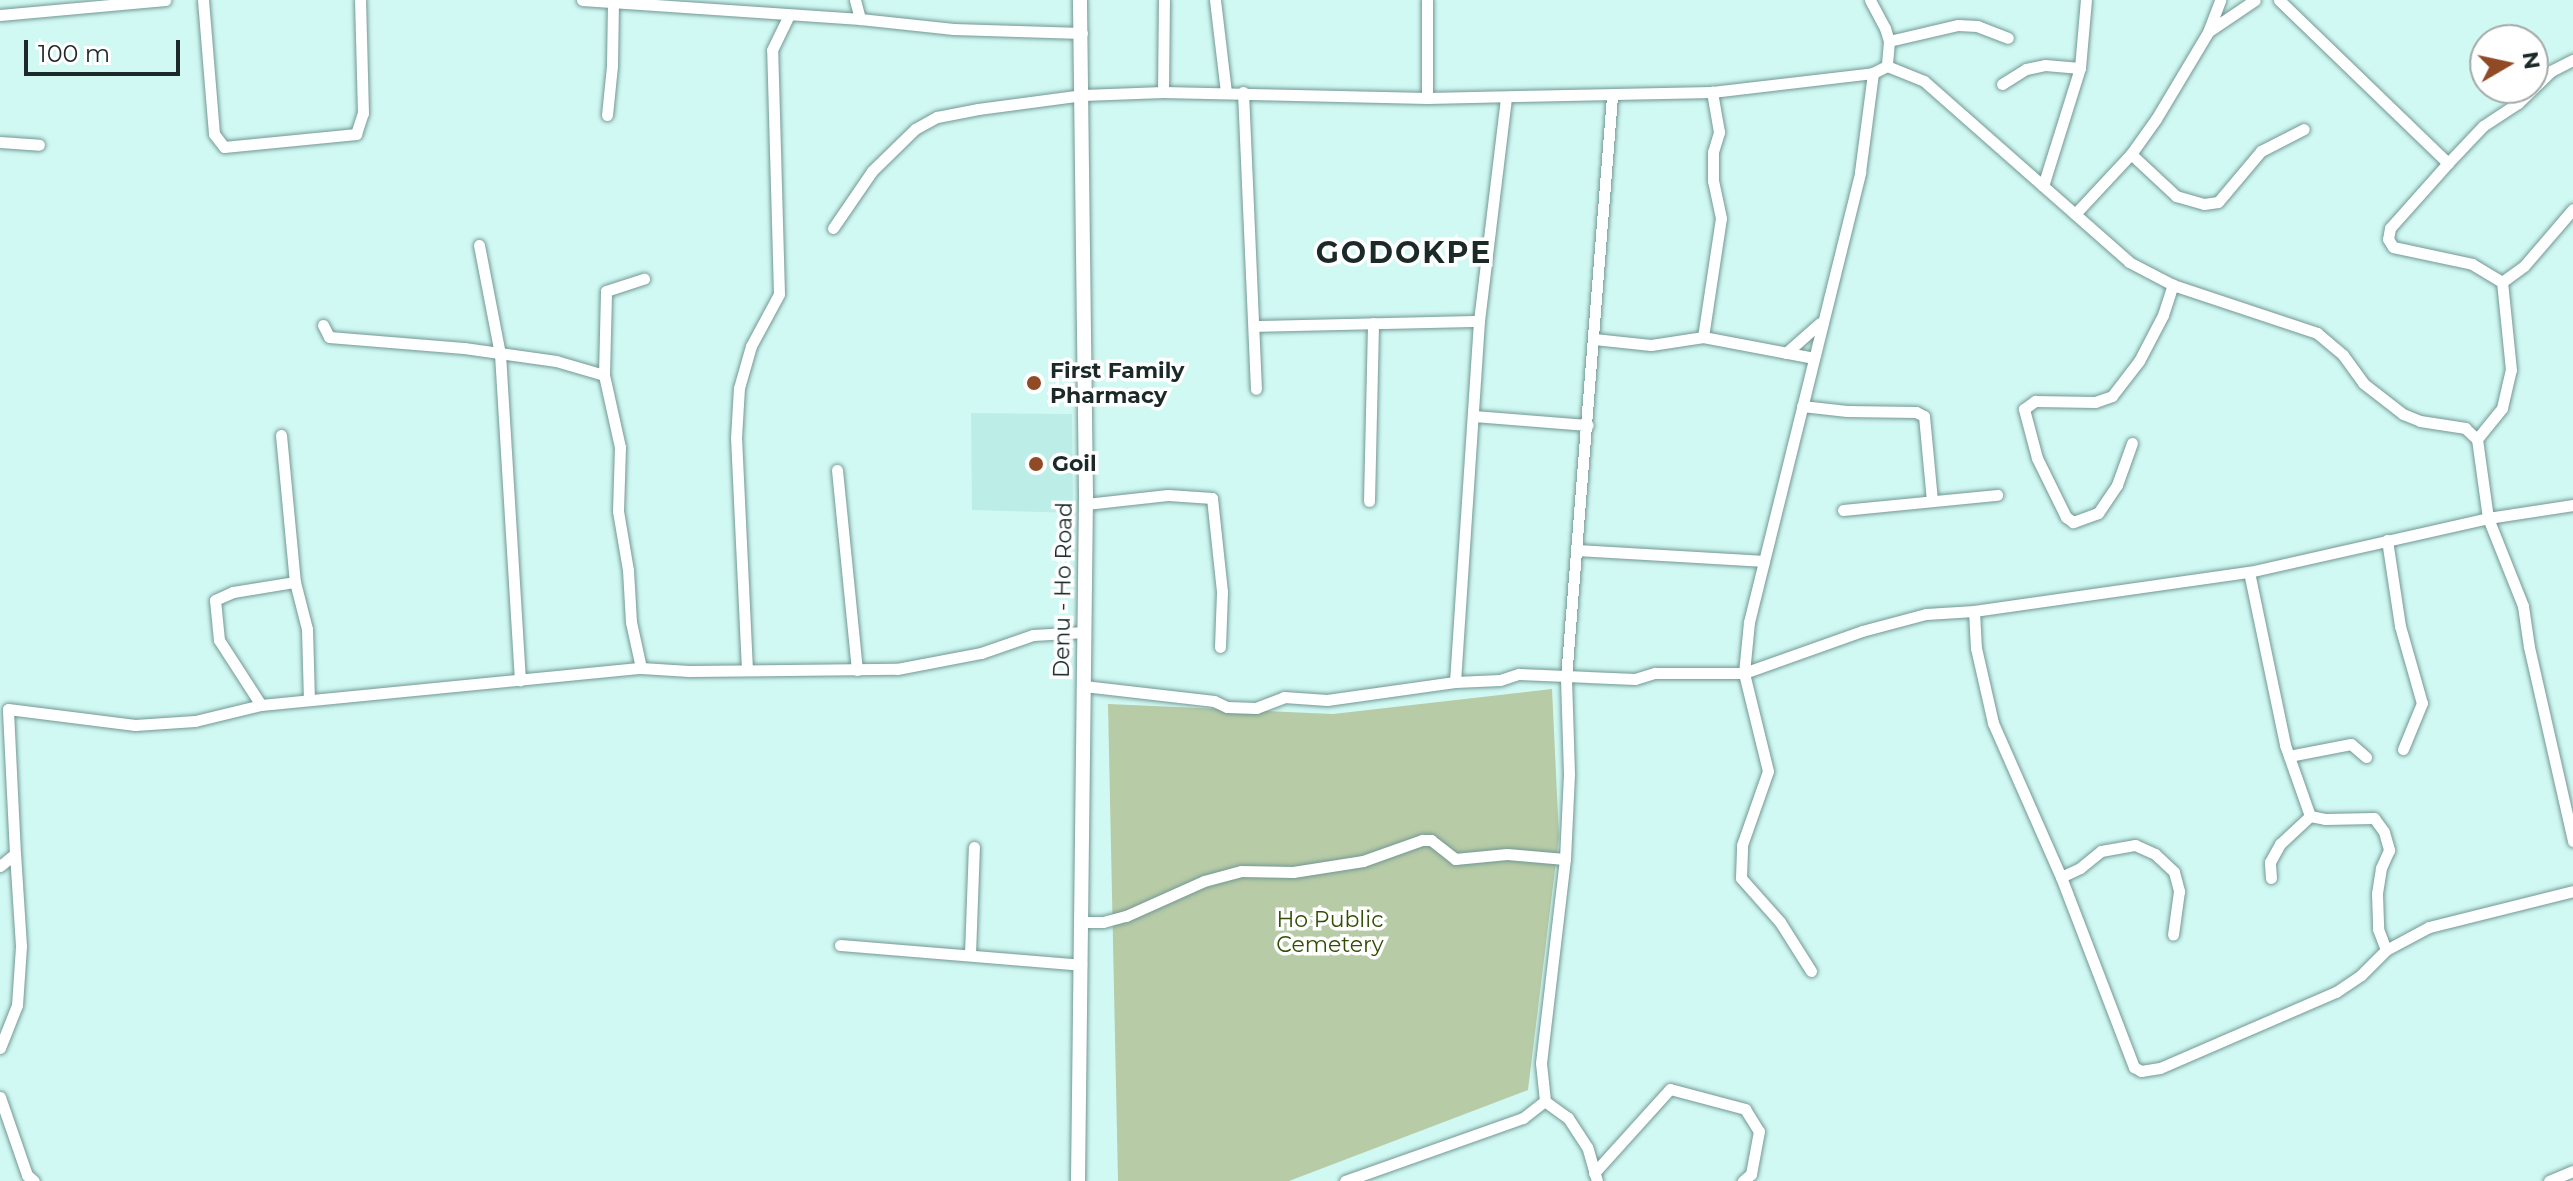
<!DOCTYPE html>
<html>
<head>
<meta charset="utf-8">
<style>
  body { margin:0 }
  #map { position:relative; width:2573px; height:1181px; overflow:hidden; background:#d1f9f4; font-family:Montserrat,sans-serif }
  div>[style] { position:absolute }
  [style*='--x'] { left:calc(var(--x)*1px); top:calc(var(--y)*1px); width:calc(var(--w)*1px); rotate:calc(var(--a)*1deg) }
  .built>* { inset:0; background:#bcede7 }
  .green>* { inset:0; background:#b7cba6 }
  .roads { filter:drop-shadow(0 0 2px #739893) drop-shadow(0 0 2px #739893) }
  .minor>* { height:11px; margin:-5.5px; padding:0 5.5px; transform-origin:5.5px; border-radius:5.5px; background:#fff }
  .major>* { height:14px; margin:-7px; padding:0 7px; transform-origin:7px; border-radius:7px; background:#fff }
  .dots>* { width:22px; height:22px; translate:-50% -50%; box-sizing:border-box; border:4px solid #fff; border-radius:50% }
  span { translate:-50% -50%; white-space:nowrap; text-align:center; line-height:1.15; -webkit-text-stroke:7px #fff; paint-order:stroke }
  .poi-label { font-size:22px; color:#1b2a28; font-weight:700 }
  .left { translate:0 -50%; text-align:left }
  .street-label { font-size:22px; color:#1b2a28 }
  .park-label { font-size:22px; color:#314e04 }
  .district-label { font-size:30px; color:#1b2a28; font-weight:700; letter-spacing:2px }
  .north { position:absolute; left:2469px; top:24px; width:80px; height:80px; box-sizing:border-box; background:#fff; border:2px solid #a4aaa9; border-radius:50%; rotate:81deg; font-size:22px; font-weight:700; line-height:32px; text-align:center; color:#1b2a28 }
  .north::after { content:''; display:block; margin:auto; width:28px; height:36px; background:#914a26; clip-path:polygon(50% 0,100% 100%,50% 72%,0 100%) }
  .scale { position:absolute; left:24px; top:40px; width:156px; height:36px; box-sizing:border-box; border:4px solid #1b2a28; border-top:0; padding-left:10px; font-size:24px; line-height:28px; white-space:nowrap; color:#1b2a28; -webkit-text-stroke:6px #fff; paint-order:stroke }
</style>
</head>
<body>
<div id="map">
  <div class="built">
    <div style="clip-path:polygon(971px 413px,1072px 414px,1073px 513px,972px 510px)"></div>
  </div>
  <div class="green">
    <div style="clip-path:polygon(1552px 689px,1559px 837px,1528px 1090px,1289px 1181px,1118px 1181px,1108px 704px,1333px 714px)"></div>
  </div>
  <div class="roads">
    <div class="minor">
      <div style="--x:203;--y:0;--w:134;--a:85.3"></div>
      <div style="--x:214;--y:134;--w:16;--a:52"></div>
      <div style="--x:224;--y:147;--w:133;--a:-5.6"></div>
      <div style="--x:356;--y:134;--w:22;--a:-72"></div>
      <div style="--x:363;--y:113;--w:113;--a:-91.5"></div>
      <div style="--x:582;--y:0;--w:279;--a:3.9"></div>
      <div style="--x:860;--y:19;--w:94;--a:6.1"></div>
      <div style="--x:953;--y:29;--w:129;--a:1.8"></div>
      <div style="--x:855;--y:0;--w:20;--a:75"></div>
      <div style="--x:1215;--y:0;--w:93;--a:83.2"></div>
      <div style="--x:1427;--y:0;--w:98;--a:90"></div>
      <div style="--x:1870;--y:0;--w:32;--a:62"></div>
      <div style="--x:1885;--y:28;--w:14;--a:73"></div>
      <div style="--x:1889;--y:41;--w:25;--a:95"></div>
      <div style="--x:2279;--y:0;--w:235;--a:44"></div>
      <div style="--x:2448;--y:163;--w:87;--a:131.7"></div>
      <div style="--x:2390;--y:228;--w:11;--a:100"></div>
      <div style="--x:2388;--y:239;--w:9;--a:58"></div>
      <div style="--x:2393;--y:247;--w:81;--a:12.1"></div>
      <div style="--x:2472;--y:264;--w:35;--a:31"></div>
      <div style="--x:2502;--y:282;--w:27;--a:-36"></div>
      <div style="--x:2524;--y:266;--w:75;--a:-49.3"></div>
      <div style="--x:0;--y:15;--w:166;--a:-5.2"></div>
      <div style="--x:2209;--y:31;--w:55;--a:-34"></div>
      <div style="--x:1889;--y:41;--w:71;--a:-13.1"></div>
      <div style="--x:1958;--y:25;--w:19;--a:3"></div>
      <div style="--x:1977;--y:26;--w:33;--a:21"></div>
      <div style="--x:2002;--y:84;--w:28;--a:-32"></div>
      <div style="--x:2026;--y:69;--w:19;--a:-12"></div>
      <div style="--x:2045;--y:65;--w:35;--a:5"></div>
      <div style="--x:1163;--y:92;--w:92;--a:-89.4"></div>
      <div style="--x:1243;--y:92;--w:297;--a:87.5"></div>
      <div style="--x:607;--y:115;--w:49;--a:-84.2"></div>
      <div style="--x:612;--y:66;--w:64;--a:-89.1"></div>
      <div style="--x:0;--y:142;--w:39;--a:4"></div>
      <div style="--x:2131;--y:154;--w:62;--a:43"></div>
      <div style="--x:2176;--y:196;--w:29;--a:16"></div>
      <div style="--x:2204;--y:204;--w:14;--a:-8"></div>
      <div style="--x:2218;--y:202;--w:67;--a:-49.9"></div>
      <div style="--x:2261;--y:151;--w:48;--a:-27.1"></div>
      <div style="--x:2448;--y:163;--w:51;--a:-46.6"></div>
      <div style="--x:2483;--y:126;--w:42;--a:-33.3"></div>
      <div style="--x:2518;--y:103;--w:46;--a:-44.1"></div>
      <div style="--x:2551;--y:71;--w:25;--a:-27"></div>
      <div style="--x:2043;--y:186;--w:124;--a:-72.6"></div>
      <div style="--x:2080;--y:68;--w:68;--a:-85"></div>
      <div style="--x:2075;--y:214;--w:82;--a:-47"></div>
      <div style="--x:2131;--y:154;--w:43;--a:-54.5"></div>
      <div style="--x:2156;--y:119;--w:101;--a:-59.1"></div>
      <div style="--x:2208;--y:32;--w:34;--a:-69"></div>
      <div style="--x:833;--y:228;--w:69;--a:-55.6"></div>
      <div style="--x:872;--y:171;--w:60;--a:-44.3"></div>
      <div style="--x:915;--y:129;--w:25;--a:-29"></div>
      <div style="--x:937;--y:117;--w:42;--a:-11"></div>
      <div style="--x:978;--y:109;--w:106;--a:-7.6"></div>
      <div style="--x:1083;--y:95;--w:80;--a:-2.1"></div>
      <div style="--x:1163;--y:92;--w:264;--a:1.3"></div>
      <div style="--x:1427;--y:98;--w:285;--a:-1.2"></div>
      <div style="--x:1712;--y:92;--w:162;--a:-6.7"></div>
      <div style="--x:1873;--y:73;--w:16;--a:-27"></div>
      <div style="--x:1887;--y:66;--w:40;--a:22"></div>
      <div style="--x:1924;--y:81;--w:273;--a:41.4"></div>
      <div style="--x:2129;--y:262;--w:50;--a:27.6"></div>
      <div style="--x:2173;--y:285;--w:152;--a:18.4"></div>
      <div style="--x:2317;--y:333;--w:34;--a:40"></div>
      <div style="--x:2343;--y:355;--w:34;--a:54"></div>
      <div style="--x:2363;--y:383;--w:51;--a:37.8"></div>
      <div style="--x:2403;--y:414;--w:18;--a:22"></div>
      <div style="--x:2420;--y:421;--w:46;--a:8.8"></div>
      <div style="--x:2465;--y:428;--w:16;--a:43"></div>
      <div style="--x:2477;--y:439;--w:80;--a:82.1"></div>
      <div style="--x:2488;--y:518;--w:95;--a:68.3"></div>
      <div style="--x:2523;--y:606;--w:41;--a:81.7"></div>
      <div style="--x:2529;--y:647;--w:199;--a:77.2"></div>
      <div style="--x:479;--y:245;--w:111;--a:79.1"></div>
      <div style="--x:500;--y:354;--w:327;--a:86.5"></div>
      <div style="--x:323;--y:325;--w:13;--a:63"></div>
      <div style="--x:329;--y:337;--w:135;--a:4.7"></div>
      <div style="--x:464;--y:348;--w:93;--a:8"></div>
      <div style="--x:556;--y:361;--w:50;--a:16.3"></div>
      <div style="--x:604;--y:375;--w:74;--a:77.5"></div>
      <div style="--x:620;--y:447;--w:64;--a:91.8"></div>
      <div style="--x:618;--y:511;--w:60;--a:80.4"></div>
      <div style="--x:628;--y:570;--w:52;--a:86.7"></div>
      <div style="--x:631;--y:622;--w:47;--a:77.7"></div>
      <div style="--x:1255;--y:326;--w:224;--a:-1.3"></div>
      <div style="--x:1703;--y:337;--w:113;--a:10.7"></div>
      <div style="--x:1594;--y:339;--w:57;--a:6"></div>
      <div style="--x:1651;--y:345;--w:53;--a:-8.7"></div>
      <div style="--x:1703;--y:337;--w:120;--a:-81.4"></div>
      <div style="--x:1721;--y:218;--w:38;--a:-102"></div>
      <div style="--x:1713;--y:181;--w:29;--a:-90"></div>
      <div style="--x:1713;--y:152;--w:21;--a:-73"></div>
      <div style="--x:1719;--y:132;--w:41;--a:-99.9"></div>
      <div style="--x:1786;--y:353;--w:45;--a:-41.4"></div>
      <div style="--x:604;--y:375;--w:84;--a:-88.6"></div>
      <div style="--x:606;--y:291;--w:40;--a:-18"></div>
      <div style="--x:1802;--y:406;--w:45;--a:6.3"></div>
      <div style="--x:1847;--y:411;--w:69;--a:0.8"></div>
      <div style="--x:1916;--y:412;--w:9;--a:27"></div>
      <div style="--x:1924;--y:416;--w:84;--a:84.6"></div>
      <div style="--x:1473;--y:416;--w:115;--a:4.5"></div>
      <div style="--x:281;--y:435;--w:148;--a:84.6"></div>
      <div style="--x:295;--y:582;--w:49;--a:75.7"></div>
      <div style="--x:307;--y:629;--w:71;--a:88.4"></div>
      <div style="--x:2477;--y:439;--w:40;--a:-51"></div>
      <div style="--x:2502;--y:408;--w:39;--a:-77"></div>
      <div style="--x:2511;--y:370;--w:88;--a:-95.8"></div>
      <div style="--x:2132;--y:443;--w:45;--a:109.7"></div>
      <div style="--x:2117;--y:485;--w:34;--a:124"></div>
      <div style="--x:2098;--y:513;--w:27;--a:160"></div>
      <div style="--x:2073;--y:522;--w:9;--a:-144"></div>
      <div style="--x:2066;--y:517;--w:66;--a:-116.2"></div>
      <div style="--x:2037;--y:458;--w:51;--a:-104.9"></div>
      <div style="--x:2024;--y:409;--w:14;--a:-36"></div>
      <div style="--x:2035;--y:401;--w:60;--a:1"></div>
      <div style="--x:2095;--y:402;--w:18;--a:-19"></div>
      <div style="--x:2112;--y:396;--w:44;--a:-52.4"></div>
      <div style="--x:2139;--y:361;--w:52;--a:-62.4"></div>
      <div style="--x:2163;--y:315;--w:32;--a:-72"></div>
      <div style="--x:837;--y:470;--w:201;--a:84.3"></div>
      <div style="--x:1369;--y:501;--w:178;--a:-88.7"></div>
      <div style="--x:1086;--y:504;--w:82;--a:-6.3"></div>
      <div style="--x:1168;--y:495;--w:44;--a:3.9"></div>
      <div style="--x:1212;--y:498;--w:95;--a:83.9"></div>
      <div style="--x:1222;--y:592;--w:55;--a:92.1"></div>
      <div style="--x:1843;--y:510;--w:155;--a:-5.6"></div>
      <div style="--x:2387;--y:540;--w:87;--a:81.4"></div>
      <div style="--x:2400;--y:626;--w:80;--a:74.1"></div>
      <div style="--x:2422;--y:703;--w:50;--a:112.4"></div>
      <div style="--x:1578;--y:550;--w:186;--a:3.4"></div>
      <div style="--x:2249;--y:572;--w:177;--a:78.2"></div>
      <div style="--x:2285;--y:745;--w:75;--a:70.6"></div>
      <div style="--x:1974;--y:611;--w:37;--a:87"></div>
      <div style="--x:1976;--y:648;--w:77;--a:77.2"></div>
      <div style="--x:1993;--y:723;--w:168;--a:66.2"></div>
      <div style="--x:2061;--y:877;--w:204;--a:69"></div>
      <div style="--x:2134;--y:1067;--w:8;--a:30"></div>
      <div style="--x:2141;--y:1071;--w:19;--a:-9"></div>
      <div style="--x:2160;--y:1068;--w:192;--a:-23.4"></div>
      <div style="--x:2336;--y:992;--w:30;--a:-34"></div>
      <div style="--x:2361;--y:975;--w:35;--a:-45"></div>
      <div style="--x:747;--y:670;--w:232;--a:-92.7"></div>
      <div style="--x:736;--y:438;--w:50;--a:-86.6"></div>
      <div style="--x:739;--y:388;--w:44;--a:-74.1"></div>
      <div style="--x:751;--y:346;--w:59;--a:-61.7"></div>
      <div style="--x:779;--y:294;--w:244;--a:-91.6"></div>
      <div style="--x:772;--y:50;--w:39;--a:-64"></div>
      <div style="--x:1455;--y:682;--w:362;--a:-86.2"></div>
      <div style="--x:1479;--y:321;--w:225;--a:-83.1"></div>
      <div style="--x:1084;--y:686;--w:131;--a:6.6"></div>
      <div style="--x:1214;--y:701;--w:14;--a:25"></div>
      <div style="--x:1227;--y:707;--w:29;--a:2"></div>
      <div style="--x:1256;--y:708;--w:30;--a:-21"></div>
      <div style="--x:1284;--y:697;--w:43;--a:4"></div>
      <div style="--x:1327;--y:700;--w:129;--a:-8"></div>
      <div style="--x:1455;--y:682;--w:45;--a:-2.5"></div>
      <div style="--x:1500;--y:680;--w:20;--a:-18"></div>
      <div style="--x:1519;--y:674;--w:116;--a:2.5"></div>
      <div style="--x:1635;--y:679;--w:21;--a:-17"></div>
      <div style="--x:1655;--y:673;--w:89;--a:0"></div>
      <div style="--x:1744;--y:673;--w:125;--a:-19.6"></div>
      <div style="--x:1862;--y:631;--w:66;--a:-14.9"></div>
      <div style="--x:1926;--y:614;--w:48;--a:-3.6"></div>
      <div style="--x:1974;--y:611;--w:278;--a:-8.1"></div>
      <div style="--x:2249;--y:572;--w:245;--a:-12.7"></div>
      <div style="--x:2488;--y:518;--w:86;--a:-8.7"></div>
      <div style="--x:261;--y:705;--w:77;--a:-122.9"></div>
      <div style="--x:219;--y:640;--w:40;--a:-95.7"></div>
      <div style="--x:215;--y:600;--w:20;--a:-24"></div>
      <div style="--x:233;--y:592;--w:63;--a:-9.2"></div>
      <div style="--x:2289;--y:756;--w:63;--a:-11"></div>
      <div style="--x:2351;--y:744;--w:20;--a:41"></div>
      <div style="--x:2310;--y:816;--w:15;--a:11"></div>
      <div style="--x:2325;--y:819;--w:49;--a:-1.2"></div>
      <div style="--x:2374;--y:818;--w:17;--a:54"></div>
      <div style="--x:2384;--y:832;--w:19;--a:74"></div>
      <div style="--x:2389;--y:850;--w:20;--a:114"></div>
      <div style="--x:2381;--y:868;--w:26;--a:99"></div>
      <div style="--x:2377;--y:894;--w:35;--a:88"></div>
      <div style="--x:2378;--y:929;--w:22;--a:69"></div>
      <div style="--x:2386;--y:950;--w:49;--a:-28.1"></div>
      <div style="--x:2429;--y:927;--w:148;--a:-14"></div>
      <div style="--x:0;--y:866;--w:19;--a:-39"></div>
      <div style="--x:15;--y:854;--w:145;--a:-92.8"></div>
      <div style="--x:8;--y:709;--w:128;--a:7.2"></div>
      <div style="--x:135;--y:725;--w:60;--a:-3.8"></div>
      <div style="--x:195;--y:721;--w:68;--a:-13.6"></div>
      <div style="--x:261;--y:705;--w:382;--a:-5.6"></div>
      <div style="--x:641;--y:668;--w:48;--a:3.6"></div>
      <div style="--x:689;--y:671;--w:208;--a:-0.6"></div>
      <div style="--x:897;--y:669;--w:86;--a:-10.8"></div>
      <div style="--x:981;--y:653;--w:55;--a:-19.1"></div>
      <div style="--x:1033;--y:635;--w:52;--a:-3.3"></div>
      <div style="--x:2061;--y:877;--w:21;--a:-25"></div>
      <div style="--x:2080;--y:868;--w:27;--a:-39"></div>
      <div style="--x:2101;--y:851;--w:35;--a:-10"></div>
      <div style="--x:2135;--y:845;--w:22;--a:24"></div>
      <div style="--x:2155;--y:854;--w:26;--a:43"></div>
      <div style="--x:2174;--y:872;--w:20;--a:75"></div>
      <div style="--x:2179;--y:891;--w:44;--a:97.8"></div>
      <div style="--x:2271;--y:878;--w:16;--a:-94"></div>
      <div style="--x:2270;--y:862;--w:21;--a:-61"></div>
      <div style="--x:2280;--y:844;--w:41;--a:-43"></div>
      <div style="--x:1081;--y:922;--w:22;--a:0"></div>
      <div style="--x:1103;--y:922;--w:24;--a:-15"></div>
      <div style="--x:1126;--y:916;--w:85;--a:-24.2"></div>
      <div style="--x:1204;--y:881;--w:38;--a:-15"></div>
      <div style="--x:1241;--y:871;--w:52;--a:1.1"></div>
      <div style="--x:1293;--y:872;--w:71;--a:-8.9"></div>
      <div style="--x:1363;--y:861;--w:63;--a:-19.6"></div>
      <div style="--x:1422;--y:840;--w:9;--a:0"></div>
      <div style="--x:1431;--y:840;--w:31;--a:38"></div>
      <div style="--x:1455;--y:859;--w:52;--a:-5.5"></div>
      <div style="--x:1507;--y:854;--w:58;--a:4.9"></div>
      <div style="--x:840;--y:945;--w:242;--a:4.7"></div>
      <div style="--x:970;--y:954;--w:107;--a:-87.9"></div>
      <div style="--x:1811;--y:971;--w:58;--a:-122.3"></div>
      <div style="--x:1780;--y:922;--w:59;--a:-131.6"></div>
      <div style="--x:1741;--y:878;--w:33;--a:-88"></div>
      <div style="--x:1742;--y:845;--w:78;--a:-70.6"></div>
      <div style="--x:1768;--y:771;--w:101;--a:-103.8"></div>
      <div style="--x:1744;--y:673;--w:51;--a:-84.4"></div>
      <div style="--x:1749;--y:622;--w:463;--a:-76.1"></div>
      <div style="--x:1860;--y:172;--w:100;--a:-82.5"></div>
      <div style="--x:0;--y:1048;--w:46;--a:-68.4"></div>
      <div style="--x:17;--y:1005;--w:59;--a:-86.1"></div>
      <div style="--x:21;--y:946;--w:92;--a:-93.7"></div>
      <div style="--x:0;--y:1097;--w:83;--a:70.9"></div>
      <div style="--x:27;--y:1175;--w:9;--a:41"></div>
      <div style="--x:1594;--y:1173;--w:113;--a:-47.9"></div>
      <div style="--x:1670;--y:1089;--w:78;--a:14.9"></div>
      <div style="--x:1745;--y:1109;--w:26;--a:58"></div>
      <div style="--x:1759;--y:1131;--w:44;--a:100.5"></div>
      <div style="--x:1751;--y:1174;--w:11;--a:139"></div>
      <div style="--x:1345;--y:1181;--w:189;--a:-19.5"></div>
      <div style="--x:1523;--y:1118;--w:28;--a:-38"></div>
      <div style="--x:1597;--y:1181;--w:35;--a:-106"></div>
      <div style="--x:1587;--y:1147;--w:35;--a:-123"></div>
      <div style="--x:1568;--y:1118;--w:29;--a:-144"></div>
      <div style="--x:1545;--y:1101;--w:38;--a:-96"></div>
      <div style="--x:1541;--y:1063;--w:205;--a:-83.3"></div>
      <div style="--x:1565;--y:859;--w:85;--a:-87.3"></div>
      <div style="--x:1569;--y:774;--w:96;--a:-91.8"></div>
      <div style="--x:1566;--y:678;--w:584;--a:-85.48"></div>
      <div style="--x:2549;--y:1181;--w:26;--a:-23"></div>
    </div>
    <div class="major">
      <div style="--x:1078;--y:1181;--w:685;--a:-89.33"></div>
      <div style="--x:1086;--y:496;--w:496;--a:-90.7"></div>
    </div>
  </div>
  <div class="dots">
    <div style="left:1034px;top:383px;background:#914a26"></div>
    <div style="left:1036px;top:464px;background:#914a26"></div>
  </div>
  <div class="poi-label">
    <span class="left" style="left:1050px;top:383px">First Family<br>Pharmacy</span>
    <span class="left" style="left:1052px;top:464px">Goil</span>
  </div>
  <div class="street-label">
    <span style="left:1063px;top:590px;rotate:-89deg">Denu - Ho Road</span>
  </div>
  <div class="park-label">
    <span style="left:1330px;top:932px">Ho Public<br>Cemetery</span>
  </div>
  <div class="district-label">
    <span style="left:1404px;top:253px">GODOKPE</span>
  </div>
  <div class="north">N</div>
  <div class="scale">100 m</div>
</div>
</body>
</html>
